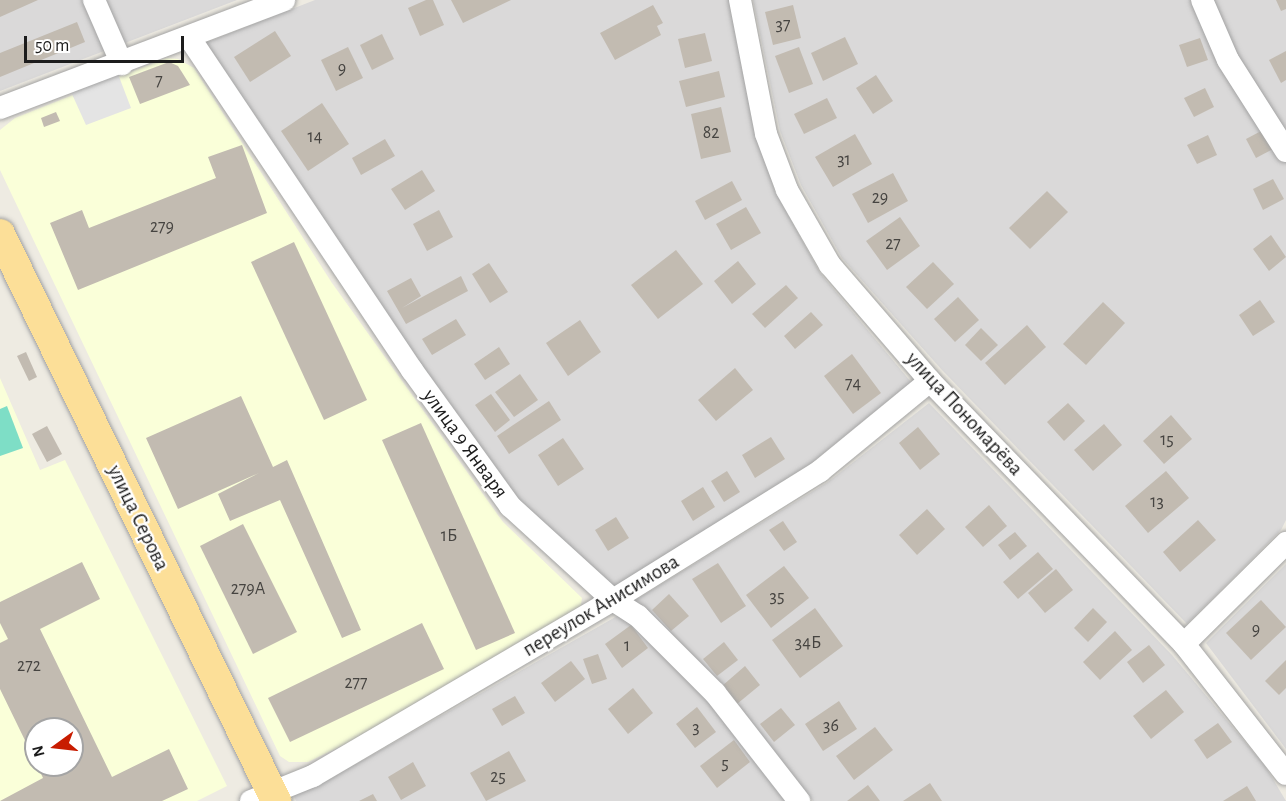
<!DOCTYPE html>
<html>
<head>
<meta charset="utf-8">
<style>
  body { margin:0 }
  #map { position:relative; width:1286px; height:801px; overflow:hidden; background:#eeebe2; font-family:"Alegreya Sans",sans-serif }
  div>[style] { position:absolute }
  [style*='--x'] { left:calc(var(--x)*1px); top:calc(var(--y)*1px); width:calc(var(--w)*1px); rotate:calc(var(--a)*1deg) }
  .residential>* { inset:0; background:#dad9d9 }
  .education>* { inset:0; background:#faffd9 }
  .pitch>* { inset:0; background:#7edec6 }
  .parking>* { inset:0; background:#e4e4e4 }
  .building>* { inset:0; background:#c2bbb1 }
  .roads { filter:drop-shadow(0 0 2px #a3a3a3) drop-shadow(0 0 2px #a3a3a3) }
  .minor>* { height:22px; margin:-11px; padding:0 11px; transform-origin:11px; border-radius:11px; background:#fff }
  .major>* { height:30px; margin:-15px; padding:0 15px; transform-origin:15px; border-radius:15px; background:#fcdf98 }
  span { translate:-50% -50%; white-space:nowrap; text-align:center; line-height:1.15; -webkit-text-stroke:4.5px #fff; paint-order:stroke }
  .number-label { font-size:18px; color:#464441 }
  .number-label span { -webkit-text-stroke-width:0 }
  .street-label { font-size:21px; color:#1c1c1c }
  .north { position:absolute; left:24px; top:717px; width:60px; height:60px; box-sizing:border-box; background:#fff; border:2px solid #a4a4a4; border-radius:50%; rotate:255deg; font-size:16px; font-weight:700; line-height:24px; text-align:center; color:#1c1c1c }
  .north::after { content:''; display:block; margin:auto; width:21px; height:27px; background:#c81c00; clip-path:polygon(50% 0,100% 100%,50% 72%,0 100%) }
  .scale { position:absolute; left:24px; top:36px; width:160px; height:27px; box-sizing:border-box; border:3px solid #1c1c1c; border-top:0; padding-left:8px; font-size:18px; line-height:21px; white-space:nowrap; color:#1c1c1c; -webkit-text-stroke:4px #fff; paint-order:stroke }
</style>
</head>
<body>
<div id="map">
  <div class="residential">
    <div style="clip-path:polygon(0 0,237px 0,0 91px)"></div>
    <div style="clip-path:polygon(315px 0,729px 0,757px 137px,775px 191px,820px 273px,911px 382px,813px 462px,614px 589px,517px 499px,421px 367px,205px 43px)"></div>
    <div style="clip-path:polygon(753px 0,1286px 0,1286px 520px,1281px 530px,1187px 624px,942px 370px,842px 258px,801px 185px,780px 131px)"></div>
    <div style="clip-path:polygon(929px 403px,1172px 655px,1265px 766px,1286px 801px,813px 801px,720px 687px,629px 604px,828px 482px)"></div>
    <div style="clip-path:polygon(1286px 564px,1286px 749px,1206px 643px)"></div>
    <div style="clip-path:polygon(619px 615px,634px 623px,709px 699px,786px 801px,296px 801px,293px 794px,321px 784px)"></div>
  </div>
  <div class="education">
    <div style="clip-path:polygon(166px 58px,178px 59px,194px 68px,332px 283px,503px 522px,582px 598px,580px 612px,354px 740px,308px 762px,289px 762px,280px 756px,0 170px,0 130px,15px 118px)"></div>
    <div style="clip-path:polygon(evenodd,0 378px,40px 470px,65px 460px,227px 786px,197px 801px,0 801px,0 378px,36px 729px,72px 729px,72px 765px,36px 765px,36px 729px)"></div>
  </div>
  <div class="pitch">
    <div style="clip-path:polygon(7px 406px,23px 448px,0 456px,0 409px)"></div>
  </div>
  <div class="parking">
    <div style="clip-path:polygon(118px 74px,131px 108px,86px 125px,71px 92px)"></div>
  </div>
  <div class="building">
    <div style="clip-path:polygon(0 0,38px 0,0 17px)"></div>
    <div style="clip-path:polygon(426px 0,433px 0,444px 25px,420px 36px,408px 8px)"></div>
    <div style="clip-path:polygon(451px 0,511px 0,463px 23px)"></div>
    <div style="clip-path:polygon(1276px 0,1286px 0,1286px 9px,1281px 11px)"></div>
    <div style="clip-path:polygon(653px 5px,663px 23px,657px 26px,661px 35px,615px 60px,600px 33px)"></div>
    <div style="clip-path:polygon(793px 5px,801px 38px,773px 45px,765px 12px)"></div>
    <div style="clip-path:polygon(77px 22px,85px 42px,0 77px,0 53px)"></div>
    <div style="clip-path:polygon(275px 31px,291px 56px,250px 82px,234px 57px)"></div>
    <div style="clip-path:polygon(705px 33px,712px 61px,685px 68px,678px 39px)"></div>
    <div style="clip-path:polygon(382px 34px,394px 59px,372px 70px,360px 45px)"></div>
    <div style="clip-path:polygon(845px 37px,858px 64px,823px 81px,811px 53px)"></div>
    <div style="clip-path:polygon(1200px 38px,1208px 60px,1187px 67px,1179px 45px)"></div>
    <div style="clip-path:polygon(348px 47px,363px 78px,336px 91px,321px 60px)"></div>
    <div style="clip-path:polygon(799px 47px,813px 84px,789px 93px,775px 56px)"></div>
    <div style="clip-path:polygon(1286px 51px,1286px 80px,1281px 83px,1269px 60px)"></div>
    <div style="clip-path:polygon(169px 62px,178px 66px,190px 85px,140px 104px,129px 77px)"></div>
    <div style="clip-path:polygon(719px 71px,725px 97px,686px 107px,679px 81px)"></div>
    <div style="clip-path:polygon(876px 75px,893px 101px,873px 114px,856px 88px)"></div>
    <div style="clip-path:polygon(1205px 88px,1214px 107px,1194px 117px,1184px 98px)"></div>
    <div style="clip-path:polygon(827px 98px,837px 118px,804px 134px,794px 114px)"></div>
    <div style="clip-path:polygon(322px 103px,349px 144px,308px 171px,281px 131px)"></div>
    <div style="clip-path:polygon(721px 107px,731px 152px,701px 159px,691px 114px)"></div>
    <div style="clip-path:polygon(56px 112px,60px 121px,44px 127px,41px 118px)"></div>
    <div style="clip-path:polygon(1263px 130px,1273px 149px,1256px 158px,1246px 139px)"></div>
    <div style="clip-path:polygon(855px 134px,872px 164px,833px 187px,815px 157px)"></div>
    <div style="clip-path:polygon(1208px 135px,1217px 155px,1197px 164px,1187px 145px)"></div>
    <div style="clip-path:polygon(385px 139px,395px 156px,361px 175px,352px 158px)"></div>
    <div style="clip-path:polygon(242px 145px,267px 213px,78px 290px,50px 223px,82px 210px,89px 228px,216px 178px,208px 157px)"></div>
    <div style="clip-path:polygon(422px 170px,435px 191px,405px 210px,391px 189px)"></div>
    <div style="clip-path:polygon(893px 173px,908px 201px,868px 223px,852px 194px)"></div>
    <div style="clip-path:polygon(1273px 179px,1284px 199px,1263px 210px,1253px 189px)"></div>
    <div style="clip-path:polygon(732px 181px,742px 200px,705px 220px,695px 201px)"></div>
    <div style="clip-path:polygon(1047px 191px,1068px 212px,1030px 249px,1009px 228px)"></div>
    <div style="clip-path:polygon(746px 207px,761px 233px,731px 250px,716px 224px)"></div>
    <div style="clip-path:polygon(439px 210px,453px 237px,427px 251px,413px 224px)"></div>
    <div style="clip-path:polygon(900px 217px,920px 246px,887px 270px,866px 241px)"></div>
    <div style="clip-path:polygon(1271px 235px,1286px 257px,1269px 271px,1253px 249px)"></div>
    <div style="clip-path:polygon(294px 242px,367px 400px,324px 420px,251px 262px)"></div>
    <div style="clip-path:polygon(676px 250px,703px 284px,658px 319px,631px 285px)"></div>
    <div style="clip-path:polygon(738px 261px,756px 284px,732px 304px,714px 281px)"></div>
    <div style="clip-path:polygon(933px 262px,954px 284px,927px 309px,906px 287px)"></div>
    <div style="clip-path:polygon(489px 263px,508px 292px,490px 303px,472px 274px)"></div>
    <div style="clip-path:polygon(461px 276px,468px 291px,406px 324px,387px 291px,411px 278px,421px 296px,402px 308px)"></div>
    <div style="clip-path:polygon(786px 285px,798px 298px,765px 328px,752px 314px)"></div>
    <div style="clip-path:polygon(958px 297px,979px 320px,955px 342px,934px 319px)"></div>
    <div style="clip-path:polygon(1260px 300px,1275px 322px,1253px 336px,1239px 315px)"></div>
    <div style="clip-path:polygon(1103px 302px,1125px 323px,1086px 365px,1063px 344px)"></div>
    <div style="clip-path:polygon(811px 312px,823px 325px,795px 349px,784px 336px)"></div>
    <div style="clip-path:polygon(456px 319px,466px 335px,432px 355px,422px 339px)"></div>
    <div style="clip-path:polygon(580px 320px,601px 352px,568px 376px,546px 343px)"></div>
    <div style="clip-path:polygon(1027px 325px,1046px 347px,1005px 385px,985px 363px)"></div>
    <div style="clip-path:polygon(981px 328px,998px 345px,981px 361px,965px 345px)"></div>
    <div style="clip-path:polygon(499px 347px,510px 364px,485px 380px,474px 364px)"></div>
    <div style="clip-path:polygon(26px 352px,37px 377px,29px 381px,17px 356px)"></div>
    <div style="clip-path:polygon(852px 354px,881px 393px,853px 414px,824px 376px)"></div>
    <div style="clip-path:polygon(735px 368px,753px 390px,716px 421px,698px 400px)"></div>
    <div style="clip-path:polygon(520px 374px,538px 400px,514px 417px,495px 392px)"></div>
    <div style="clip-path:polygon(491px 394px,510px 420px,495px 432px,475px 405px)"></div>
    <div style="clip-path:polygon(241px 396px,273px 467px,287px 460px,361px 630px,342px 638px,280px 500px,230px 521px,218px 494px,259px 473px,178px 509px,146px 438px)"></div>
    <div style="clip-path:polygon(549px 401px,561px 420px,509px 454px,497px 436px)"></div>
    <div style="clip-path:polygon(1068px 403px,1085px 421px,1064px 441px,1047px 422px)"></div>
    <div style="clip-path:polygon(1171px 415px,1192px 439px,1164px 464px,1143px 441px)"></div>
    <div style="clip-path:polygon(421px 423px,515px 633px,476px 650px,382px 440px)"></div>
    <div style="clip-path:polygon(1104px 424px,1122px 445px,1093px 471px,1074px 450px)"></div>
    <div style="clip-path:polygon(47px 426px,62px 454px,47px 462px,32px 434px)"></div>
    <div style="clip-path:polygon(918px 427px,940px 454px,920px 470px,899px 443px)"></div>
    <div style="clip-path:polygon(771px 437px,785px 459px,755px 478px,742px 455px)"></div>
    <div style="clip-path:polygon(563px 438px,584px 469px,558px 486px,538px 455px)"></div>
    <div style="clip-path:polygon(727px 471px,740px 492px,724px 502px,711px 481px)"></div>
    <div style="clip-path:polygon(1166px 471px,1189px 498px,1148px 533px,1125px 506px)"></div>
    <div style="clip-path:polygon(703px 487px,715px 507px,693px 521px,681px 501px)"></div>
    <div style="clip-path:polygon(989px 505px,1007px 526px,983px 547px,965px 527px)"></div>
    <div style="clip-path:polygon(927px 509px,945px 529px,917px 555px,899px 535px)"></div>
    <div style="clip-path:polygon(616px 517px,629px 538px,608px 551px,595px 530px)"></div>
    <div style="clip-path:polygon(1198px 520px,1216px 540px,1180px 572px,1163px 552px)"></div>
    <div style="clip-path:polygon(783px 521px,797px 542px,784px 551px,769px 530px)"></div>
    <div style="clip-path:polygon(243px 524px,297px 632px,253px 654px,200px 546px)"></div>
    <div style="clip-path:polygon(1015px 532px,1027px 546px,1010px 560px,998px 545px)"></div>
    <div style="clip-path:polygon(1038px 552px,1053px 569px,1018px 599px,1003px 582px)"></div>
    <div style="clip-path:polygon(82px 562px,100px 599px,40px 629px,112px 777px,169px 749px,188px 789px,162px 801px,0 801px,43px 778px,37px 765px,72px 765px,72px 729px,36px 729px,36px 763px,0 689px,0 643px,8px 639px,0 623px,0 602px)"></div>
    <div style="clip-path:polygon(718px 563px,746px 606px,721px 623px,692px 579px)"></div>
    <div style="clip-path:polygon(784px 566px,809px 598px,771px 628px,746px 595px)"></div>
    <div style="clip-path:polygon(1056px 569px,1073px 590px,1045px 613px,1028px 593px)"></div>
    <div style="clip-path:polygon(669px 594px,689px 616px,671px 631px,652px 610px)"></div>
    <div style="clip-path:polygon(1261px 600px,1286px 627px,1251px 660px,1226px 633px)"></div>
    <div style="clip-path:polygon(815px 608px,843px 646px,800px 678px,772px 640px)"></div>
    <div style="clip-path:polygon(1093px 608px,1107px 622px,1088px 642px,1074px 628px)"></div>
    <div style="clip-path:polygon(422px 623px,444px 669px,290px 742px,268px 698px)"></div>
    <div style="clip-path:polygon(631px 625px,648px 648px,622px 668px,605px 644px)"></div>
    <div style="clip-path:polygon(1115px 631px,1132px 650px,1100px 680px,1083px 662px)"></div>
    <div style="clip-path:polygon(724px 642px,738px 660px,717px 676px,703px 659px)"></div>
    <div style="clip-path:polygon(1149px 645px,1165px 665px,1143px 683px,1127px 662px)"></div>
    <div style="clip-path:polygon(598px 654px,607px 679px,592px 684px,583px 659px)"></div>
    <div style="clip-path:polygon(1286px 660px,1286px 688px,1279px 695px,1265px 681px)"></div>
    <div style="clip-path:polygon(571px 661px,585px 679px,555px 702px,541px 683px)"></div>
    <div style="clip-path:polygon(745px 666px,760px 685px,737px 704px,722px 686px)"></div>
    <div style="clip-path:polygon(633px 688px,653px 713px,628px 734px,608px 709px)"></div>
    <div style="clip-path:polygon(1166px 690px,1184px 712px,1151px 739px,1133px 716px)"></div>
    <div style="clip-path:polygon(515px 696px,525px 713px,502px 726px,492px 709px)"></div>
    <div style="clip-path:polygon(839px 701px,857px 729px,823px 751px,805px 724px)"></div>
    <div style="clip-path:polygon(697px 707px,716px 732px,695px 748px,676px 724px)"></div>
    <div style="clip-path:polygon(781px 708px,795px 725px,774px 742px,760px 724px)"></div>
    <div style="clip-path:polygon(1218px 723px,1232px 742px,1207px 759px,1194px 740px)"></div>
    <div style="clip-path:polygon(875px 727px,893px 750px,854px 780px,836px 756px)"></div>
    <div style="clip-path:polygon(734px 740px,750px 762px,717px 788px,700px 766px)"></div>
    <div style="clip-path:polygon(509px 751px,526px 781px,486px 801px,470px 773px)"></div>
    <div style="clip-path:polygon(413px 762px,426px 786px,401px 800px,388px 777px)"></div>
    <div style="clip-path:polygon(930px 783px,942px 801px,903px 801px)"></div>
    <div style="clip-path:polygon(868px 785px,880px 801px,847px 801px)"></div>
    <div style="clip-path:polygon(1247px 786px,1256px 801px,1223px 801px)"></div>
    <div style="clip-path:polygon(373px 794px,377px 801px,359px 801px)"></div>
  </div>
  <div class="roads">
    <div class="minor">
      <div style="--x:94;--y:0;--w:70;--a:66.4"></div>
      <div style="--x:740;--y:0;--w:136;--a:79"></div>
      <div style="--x:766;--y:134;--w:60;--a:69.4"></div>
      <div style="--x:787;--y:190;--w:86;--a:60.2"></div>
      <div style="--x:830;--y:265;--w:153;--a:49.2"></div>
      <div style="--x:930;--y:381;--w:366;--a:46"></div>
      <div style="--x:1184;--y:644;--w:165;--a:51.9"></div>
      <div style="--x:1202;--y:0;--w:65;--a:66.6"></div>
      <div style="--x:1228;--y:60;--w:108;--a:57.5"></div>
      <div style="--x:189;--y:37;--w:401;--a:56.2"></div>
      <div style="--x:412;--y:370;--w:168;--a:54.2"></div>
      <div style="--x:510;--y:506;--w:139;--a:42.4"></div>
      <div style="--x:613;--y:600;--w:30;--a:33"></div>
      <div style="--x:638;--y:616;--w:109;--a:45"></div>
      <div style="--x:715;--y:693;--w:137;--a:52.1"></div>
      <div style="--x:0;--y:108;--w:304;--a:-20.8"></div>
      <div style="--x:1184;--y:644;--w:144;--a:-44.7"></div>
      <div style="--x:251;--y:801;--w:67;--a:-22"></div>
      <div style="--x:313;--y:776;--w:348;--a:-30.4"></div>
      <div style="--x:613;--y:600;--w:244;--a:-31.9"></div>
      <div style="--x:820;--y:471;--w:142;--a:-39.3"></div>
    </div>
    <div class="major">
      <div style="--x:0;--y:234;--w:631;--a:64.04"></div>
    </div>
  </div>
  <div class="number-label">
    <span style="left:783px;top:25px">37</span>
    <span style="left:342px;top:69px">9</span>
    <span style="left:159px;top:81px">7</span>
    <span style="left:711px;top:133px">82</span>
    <span style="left:315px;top:137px">14</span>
    <span style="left:844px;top:160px">31</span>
    <span style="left:880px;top:198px">29</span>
    <span style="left:162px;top:227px">279</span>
    <span style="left:893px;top:244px">27</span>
    <span style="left:853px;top:384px">74</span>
    <span style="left:1167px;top:440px">15</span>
    <span style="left:1157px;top:502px">13</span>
    <span style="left:449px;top:536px">1Б</span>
    <span style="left:248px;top:589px">279А</span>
    <span style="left:777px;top:597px">35</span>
    <span style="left:1256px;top:630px">9</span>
    <span style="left:808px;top:643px">34Б</span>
    <span style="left:627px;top:646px">1</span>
    <span style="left:29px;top:666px">272</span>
    <span style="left:356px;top:683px">277</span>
    <span style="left:831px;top:726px">36</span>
    <span style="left:696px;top:728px">3</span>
    <span style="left:725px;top:764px">5</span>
    <span style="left:498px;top:777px">25</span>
  </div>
  <div class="street-label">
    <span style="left:964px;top:414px;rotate:47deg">улица Пономарёва</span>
    <span style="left:465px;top:444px;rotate:54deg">улица 9 Января</span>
    <span style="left:138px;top:518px;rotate:64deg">улица Серова</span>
    <span style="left:601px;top:606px;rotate:-31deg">переулок Анисимова</span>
  </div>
  <div class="north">N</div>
  <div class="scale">50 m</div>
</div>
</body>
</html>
